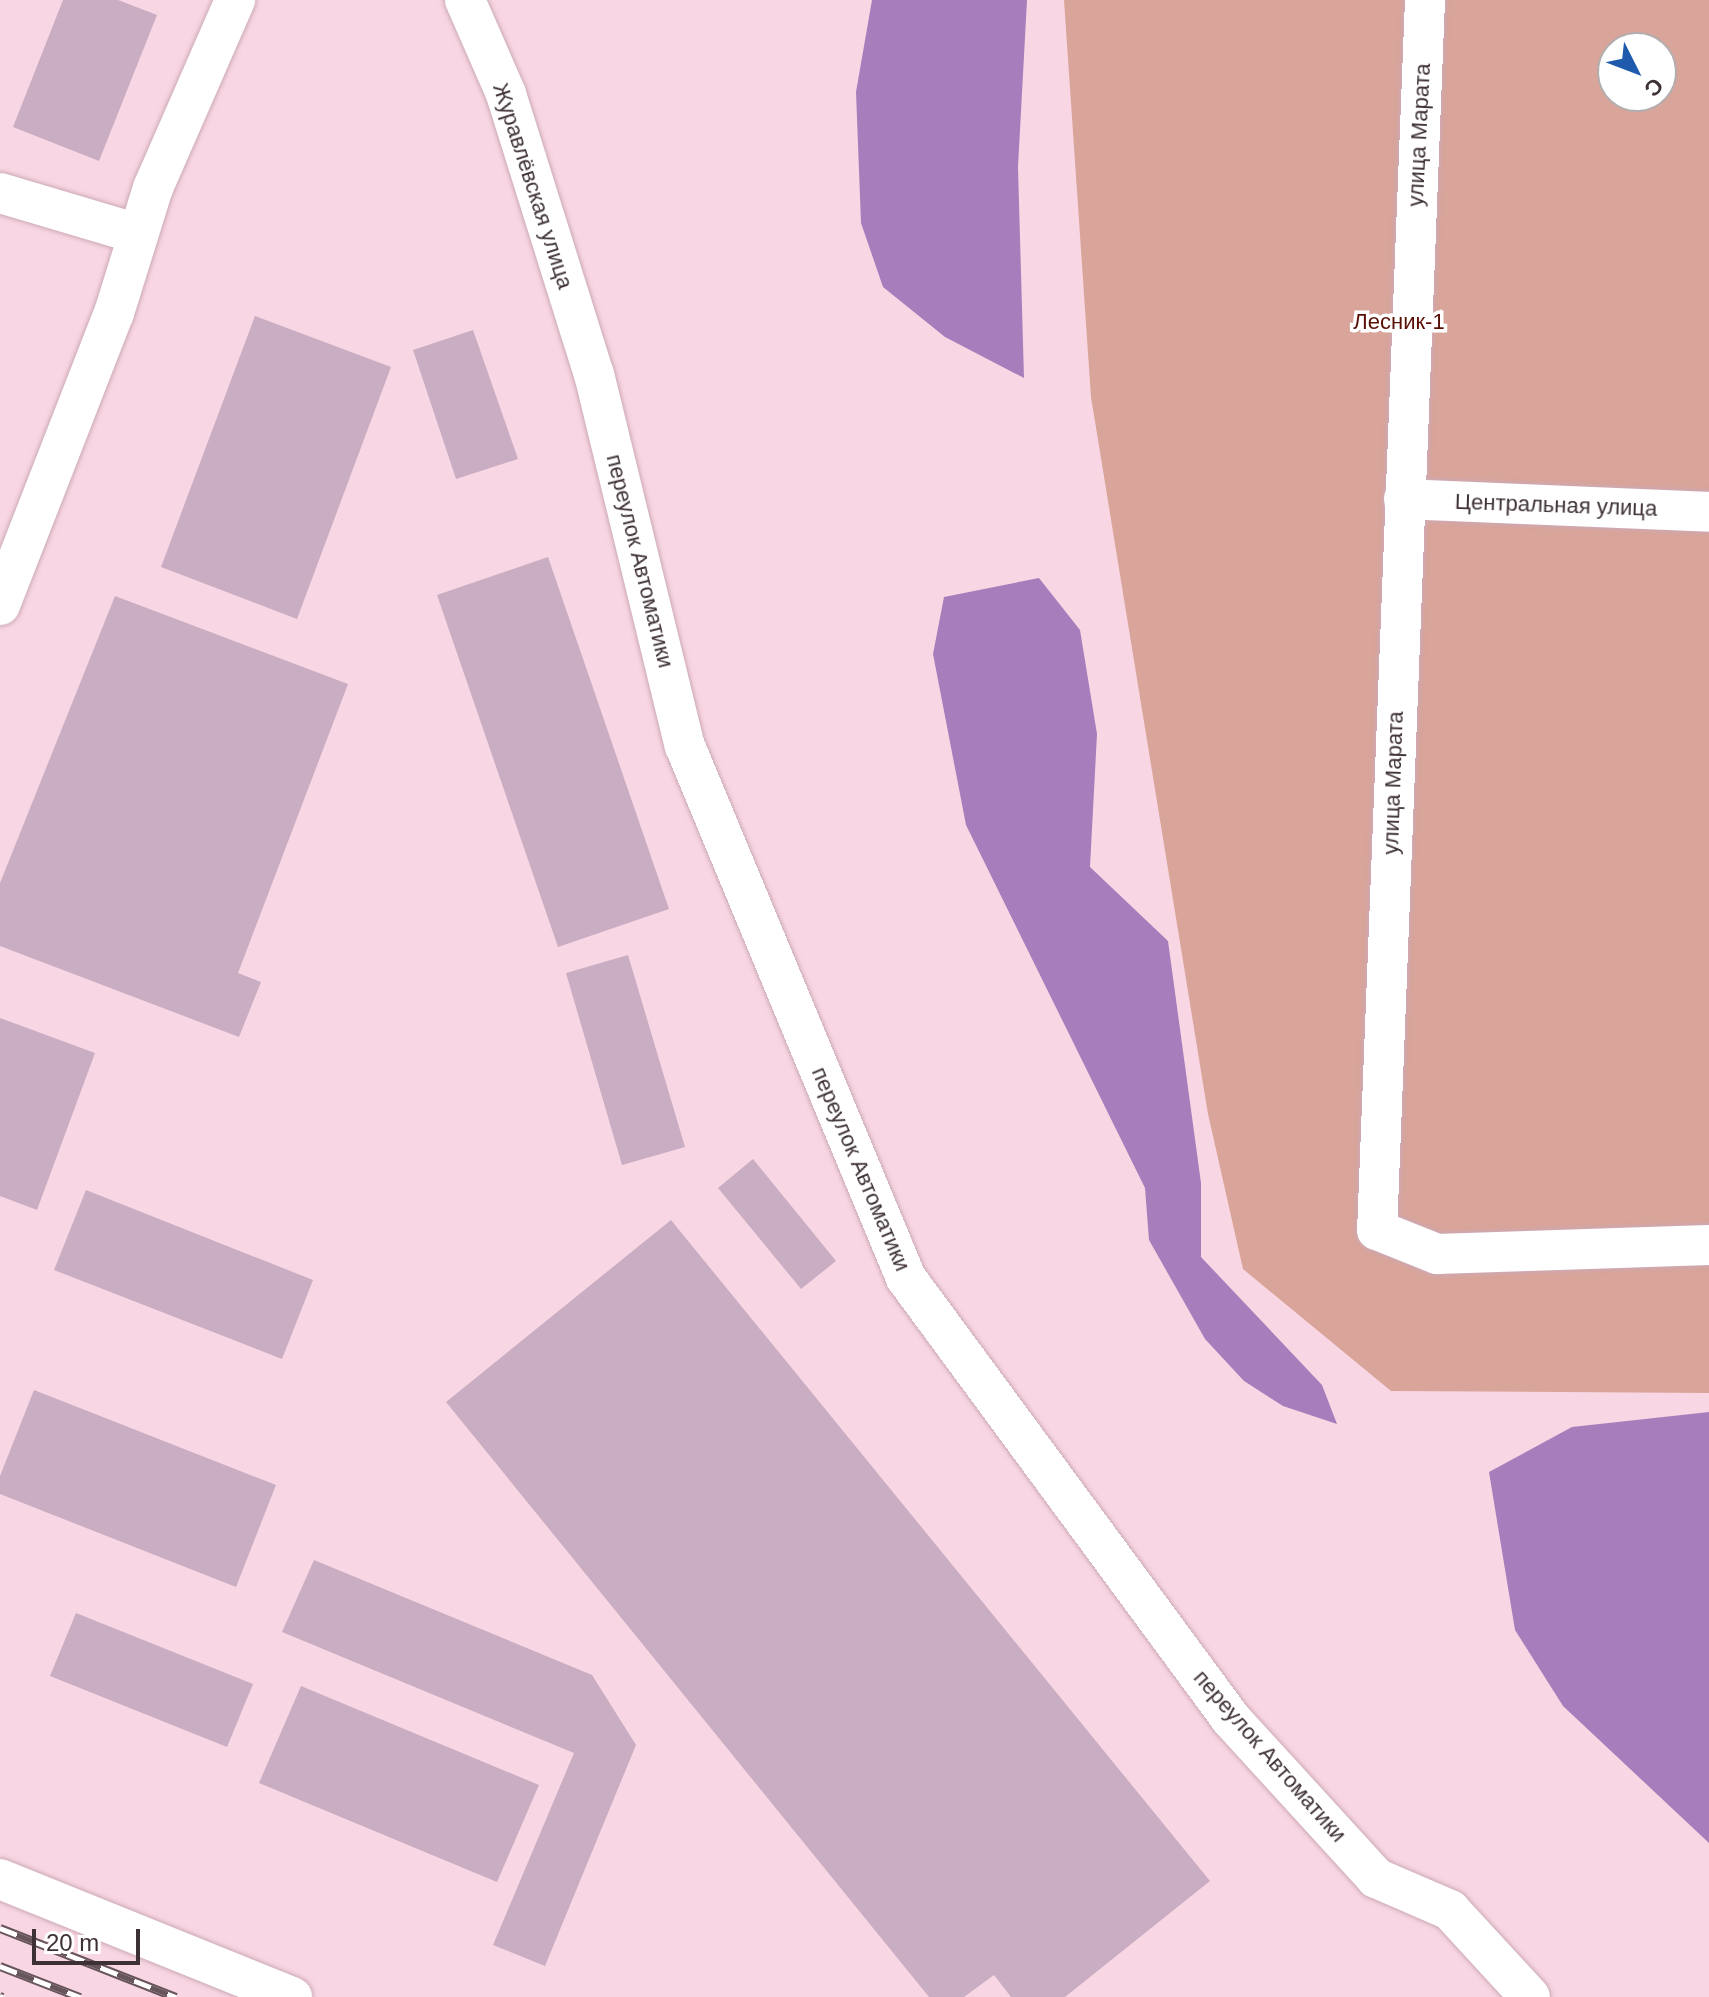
<!DOCTYPE html>
<html>
<head>
<meta charset="utf-8">
<style>
  body { margin:0 }
  #map { position:relative; width:1709px; height:1997px; overflow:hidden; background:#f9d6e3; font-family:Helvetica,sans-serif }
  div>[style] { position:absolute }
  [style*='--x'] { left:calc(var(--x)*1px); top:calc(var(--y)*1px); width:calc(var(--w)*1px); rotate:calc(var(--a)*1deg) }
  .green>* { inset:0; background:#d9a499 }
  .water>* { inset:0; background:#a87dbc }
  .building>* { inset:0; background:#c9adc2 }
  .roads { filter:drop-shadow(0 0 2px #cba9b6) drop-shadow(0 0 2px #cba9b6) }
  .minor>* { height:40px; margin:-20px; padding:0 20px; transform-origin:20px; border-radius:20px; background:#fff }
  .rail>* { height:9px; margin-top:-4.5px; transform-origin:0; background:repeating-linear-gradient(90deg,#fff 0 18px,#67555c 0 36px); box-sizing:border-box; border-block:2px solid #67555c }
  span { translate:-50% -50%; white-space:nowrap; text-align:center; line-height:1.15; -webkit-text-stroke:7px #fff; paint-order:stroke }
  .street-label { font-size:22px; color:#3e3136 }
  .park-label { font-size:22px; color:#591006 }
  .north { position:absolute; left:1597px; top:32px; width:80px; height:80px; box-sizing:border-box; background:#fff; border:2px solid #b2adaf; border-radius:50%; rotate:132deg; font-size:22px; font-weight:700; line-height:32px; text-align:center; color:#3e3136 }
  .north::after { content:''; display:block; margin:auto; width:28px; height:36px; background:#1f5bad; clip-path:polygon(50% 0,100% 100%,50% 72%,0 100%) }
  .scale { position:absolute; left:32px; top:1929px; width:108px; height:36px; box-sizing:border-box; border:4px solid #3e3136; border-top:0; padding-left:10px; font-size:24px; line-height:28px; white-space:nowrap; color:#3e3136; -webkit-text-stroke:6px #fff; paint-order:stroke }
</style>
</head>
<body>
<div id="map">
  <div class="green">
    <div style="clip-path:polygon(evenodd,1064px 0,1709px 0,1709px 1393px,1391px 1391px,1243px 1269px,1208px 1114px,1091px 397px,1064px 0,1613px 48px,1661px 48px,1661px 96px,1613px 96px,1613px 48px)"></div>
  </div>
  <div class="water">
    <div style="clip-path:polygon(872px 0,1027px 0,1018px 167px,1024px 378px,945px 337px,883px 287px,861px 223px,856px 92px)"></div>
    <div style="clip-path:polygon(1039px 578px,1080px 630px,1097px 734px,1090px 867px,1168px 941px,1201px 1183px,1201px 1257px,1322px 1385px,1337px 1424px,1283px 1406px,1244px 1381px,1205px 1339px,1149px 1240px,1145px 1188px,966px 825px,933px 654px,944px 597px)"></div>
    <div style="clip-path:polygon(1709px 1412px,1709px 1843px,1563px 1706px,1515px 1630px,1489px 1472px,1572px 1427px)"></div>
  </div>
  <div class="building">
    <div style="clip-path:polygon(63px 0,118px 0,157px 15px,99px 161px,13px 127px)"></div>
    <div style="clip-path:polygon(255px 316px,391px 367px,297px 619px,161px 567px)"></div>
    <div style="clip-path:polygon(473px 330px,518px 459px,456px 479px,413px 350px)"></div>
    <div style="clip-path:polygon(548px 557px,669px 909px,558px 947px,437px 595px)"></div>
    <div style="clip-path:polygon(115px 596px,348px 684px,238px 973px,261px 982px,239px 1037px,0 946px,0 883px)"></div>
    <div style="clip-path:polygon(628px 955px,685px 1147px,622px 1165px,566px 973px)"></div>
    <div style="clip-path:polygon(0 1018px,95px 1053px,37px 1210px,0 1196px)"></div>
    <div style="clip-path:polygon(753px 1159px,836px 1261px,801px 1289px,718px 1188px)"></div>
    <div style="clip-path:polygon(86px 1190px,313px 1280px,282px 1359px,54px 1270px)"></div>
    <div style="clip-path:polygon(671px 1220px,1210px 1881px,1065px 1997px,1011px 1997px,994px 1975px,964px 1997px,929px 1997px,446px 1402px)"></div>
    <div style="clip-path:polygon(34px 1390px,276px 1485px,236px 1587px,0 1494px,0 1476px)"></div>
    <div style="clip-path:polygon(314px 1560px,592px 1675px,636px 1745px,545px 1966px,493px 1945px,574px 1753px,282px 1632px)"></div>
    <div style="clip-path:polygon(76px 1613px,253px 1684px,227px 1747px,50px 1676px)"></div>
    <div style="clip-path:polygon(301px 1686px,539px 1785px,497px 1882px,259px 1783px)"></div>
  </div>
  <div class="roads">
    <div class="minor">
      <div style="--x:465;--y:0;--w:103;--a:66.4"></div>
      <div style="--x:506;--y:94;--w:294;--a:72.6"></div>
      <div style="--x:594;--y:374;--w:383;--a:76.3"></div>
      <div style="--x:685;--y:746;--w:576;--a:67.44"></div>
      <div style="--x:906;--y:1278;--w:548;--a:53.61"></div>
      <div style="--x:1231;--y:1719;--w:215;--a:47.6"></div>
      <div style="--x:1376;--y:1878;--w:81;--a:23.4"></div>
      <div style="--x:1450;--y:1910;--w:118;--a:47.4"></div>
      <div style="--x:1425;--y:0;--w:1231;--a:92.23"></div>
      <div style="--x:1377;--y:1230;--w:65;--a:21.8"></div>
      <div style="--x:1437;--y:1254;--w:272;--a:-1.9"></div>
      <div style="--x:0;--y:193;--w:144;--a:16.5"></div>
      <div style="--x:1404;--y:499;--w:305;--a:2.4"></div>
      <div style="--x:0;--y:605;--w:313;--a:-68.7"></div>
      <div style="--x:114;--y:313;--w:131;--a:-72.7"></div>
      <div style="--x:153;--y:188;--w:205;--a:-66.4"></div>
      <div style="--x:0;--y:1879;--w:315;--a:22"></div>
    </div>
  </div>
  <div class="rail">
    <div style="--x:0;--y:1928;--w:189;--a:21.4"></div>
    <div style="--x:0;--y:1966;--w:86;--a:21.2"></div>
    <div style="--x:0;--y:1996;--w:3;--a:18"></div>
  </div>
  <div class="street-label">
    <span style="left:1419px;top:135px;rotate:-87deg">улица Марата</span>
    <span style="left:533px;top:186px;rotate:72deg">Журавлёвская улица</span>
    <span style="left:1556px;top:505px;rotate:2deg">Центральная улица</span>
    <span style="left:640px;top:561px;rotate:76deg">переулок Автоматики</span>
    <span style="left:1393px;top:783px;rotate:-88deg">улица Марата</span>
    <span style="left:861px;top:1169px;rotate:67deg">переулок Автоматики</span>
    <span style="left:1270px;top:1756px;rotate:49deg">переулок Автоматики</span>
  </div>
  <div class="park-label">
    <span style="left:1399px;top:322px">Лесник-1</span>
  </div>
  <div class="north">С</div>
  <div class="scale">20 m</div>
</div>
</body>
</html>
